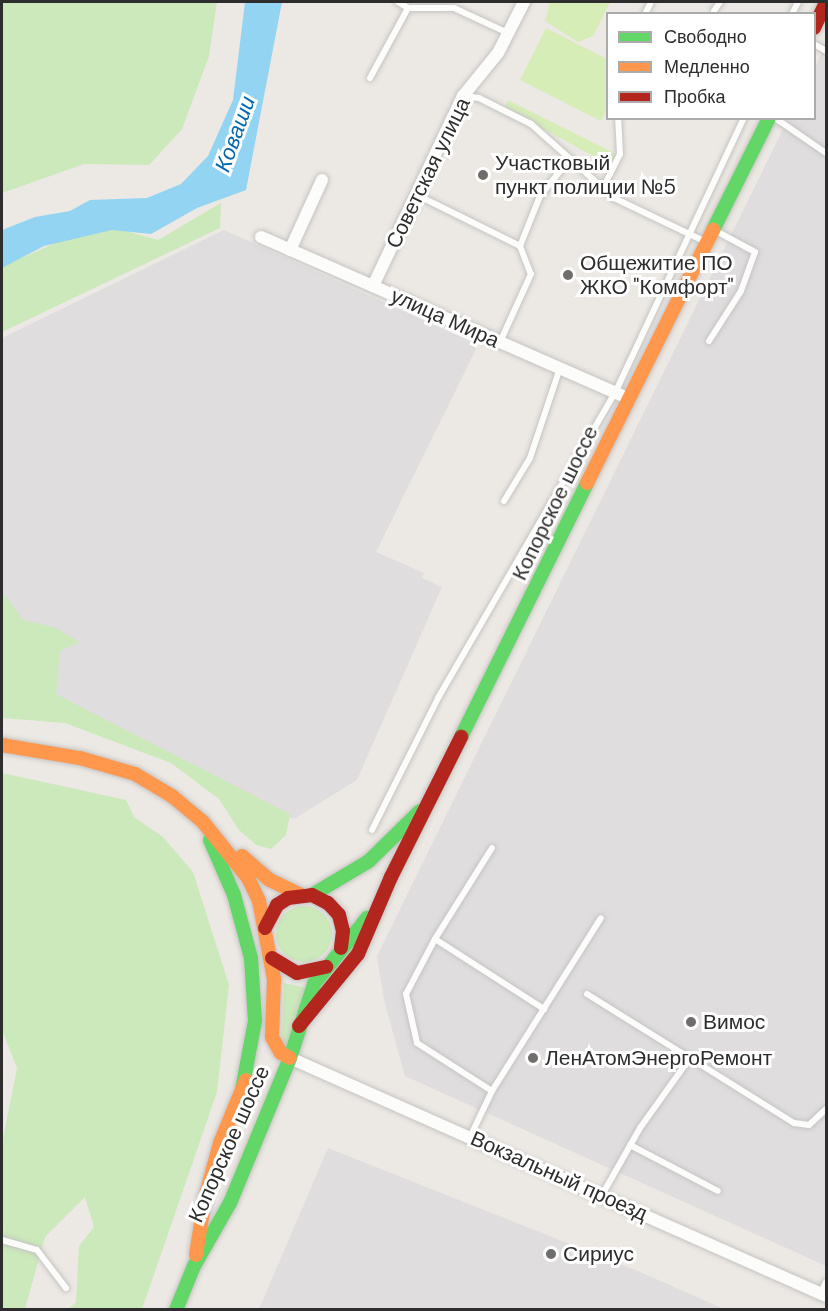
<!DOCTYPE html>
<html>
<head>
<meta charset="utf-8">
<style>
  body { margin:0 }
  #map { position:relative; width:828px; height:1311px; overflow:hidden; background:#ece8e3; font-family:"DM Sans",sans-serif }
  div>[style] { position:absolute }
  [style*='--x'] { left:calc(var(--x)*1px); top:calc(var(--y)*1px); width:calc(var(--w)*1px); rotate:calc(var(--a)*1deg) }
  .industrial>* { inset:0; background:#e0dddf }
  .green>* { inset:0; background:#cbe9ba }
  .round { border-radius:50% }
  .pitch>* { inset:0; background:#d6edb8 }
  .water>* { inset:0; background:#92d4f2 }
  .roads { filter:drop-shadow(0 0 2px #c5c4c4) drop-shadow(0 0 2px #c5c4c4) }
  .lane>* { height:6px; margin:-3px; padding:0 3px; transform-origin:3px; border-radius:3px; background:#fcfcfb }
  .street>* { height:12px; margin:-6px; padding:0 6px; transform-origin:6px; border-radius:6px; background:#fcfcfb }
  .fast>* { height:14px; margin:-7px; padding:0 7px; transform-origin:7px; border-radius:7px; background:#63d668 }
  .slow>* { height:14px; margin:-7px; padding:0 7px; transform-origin:7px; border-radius:7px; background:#ff974d }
  .jam>* { height:14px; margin:-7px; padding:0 7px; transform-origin:7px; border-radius:7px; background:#b3261e }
  .dots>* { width:16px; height:16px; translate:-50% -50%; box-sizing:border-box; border:3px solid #fff; border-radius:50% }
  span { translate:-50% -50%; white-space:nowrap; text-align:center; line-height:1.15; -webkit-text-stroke:6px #fff; paint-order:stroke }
  .poi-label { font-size:21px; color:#2d2d2d }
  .left { translate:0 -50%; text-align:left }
  .street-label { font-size:21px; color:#2d2d2d }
  .water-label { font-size:22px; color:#0368ac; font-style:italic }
  .frame { position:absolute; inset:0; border:3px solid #2d2d2d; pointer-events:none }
  .legend { position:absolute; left:606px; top:12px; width:210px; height:108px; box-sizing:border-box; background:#fff; border:2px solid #ababab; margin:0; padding:8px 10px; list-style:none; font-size:18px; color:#2d2d2d }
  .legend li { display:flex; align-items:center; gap:12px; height:30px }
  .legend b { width:30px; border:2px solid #ababab }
</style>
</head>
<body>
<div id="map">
  <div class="industrial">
    <div style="clip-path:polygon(826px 43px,826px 1266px,405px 1076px,384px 1000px,377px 956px,788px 119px,814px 118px,815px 67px)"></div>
    <div style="clip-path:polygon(224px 230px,478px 345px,376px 552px,424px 573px,422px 578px,442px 587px,357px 780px,294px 819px,34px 698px,2px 602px,2px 338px)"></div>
    <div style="clip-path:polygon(328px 1148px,640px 1272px,724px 1309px,259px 1309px)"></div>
  </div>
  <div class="green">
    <div style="clip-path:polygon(2px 2px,217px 2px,209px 56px,182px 129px,149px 165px,84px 164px,2px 193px)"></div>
    <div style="clip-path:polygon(221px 203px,220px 228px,2px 332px,2px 267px,64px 239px,111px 227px,158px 240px)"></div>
    <div style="clip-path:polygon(2px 591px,23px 620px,54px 627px,80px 642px,60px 651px,56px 694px,290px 814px,286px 835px,271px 849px,256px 845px,239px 830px,219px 799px,171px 763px,65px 723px,2px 718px)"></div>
    <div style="clip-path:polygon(2px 773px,126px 800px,134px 817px,163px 837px,193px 872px,229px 985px,217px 1092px,142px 1309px,69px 1309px,76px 1302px,79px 1246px,94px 1227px,85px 1197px,45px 1237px,25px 1309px,2px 1309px,2px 1144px,17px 1068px,2px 1030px)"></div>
    <div class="round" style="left:276px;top:906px;width:56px;height:56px"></div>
    <div style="clip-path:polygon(284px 983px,307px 988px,287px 1050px,282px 1038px)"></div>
  </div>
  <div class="pitch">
    <div style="clip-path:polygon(550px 2px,610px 2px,593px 36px,578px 42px,545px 21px)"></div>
    <div style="clip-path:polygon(546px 28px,607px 59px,607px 109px,601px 121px,520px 80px)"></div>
    <div style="clip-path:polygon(508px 100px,616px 154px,610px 165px,505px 108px)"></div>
  </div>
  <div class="water">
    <div style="clip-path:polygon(245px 2px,282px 2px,246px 190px,197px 208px,151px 234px,112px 230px,44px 246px,2px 268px,2px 230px,35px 217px,70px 211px,90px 200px,147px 198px,181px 184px,208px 156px,233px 100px)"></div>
  </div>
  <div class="roads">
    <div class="lane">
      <div style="--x:398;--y:2;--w:12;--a:31"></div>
      <div style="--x:408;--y:8;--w:46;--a:0"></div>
      <div style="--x:454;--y:8;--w:60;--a:24.8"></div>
      <div style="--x:714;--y:11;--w:11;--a:-56"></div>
      <div style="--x:645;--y:14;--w:13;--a:-63"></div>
      <div style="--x:792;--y:14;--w:13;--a:-63"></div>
      <div style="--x:814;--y:44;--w:14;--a:30"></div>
      <div style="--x:370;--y:78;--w:80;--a:-61.5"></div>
      <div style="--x:464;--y:96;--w:15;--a:8"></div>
      <div style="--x:479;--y:98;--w:58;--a:26.6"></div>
      <div style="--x:531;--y:124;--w:111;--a:41.7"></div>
      <div style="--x:614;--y:198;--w:102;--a:25.6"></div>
      <div style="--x:775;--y:118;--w:62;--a:34.5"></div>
      <div style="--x:602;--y:190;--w:40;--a:-63.4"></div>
      <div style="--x:620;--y:154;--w:36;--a:-93"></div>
      <div style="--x:417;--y:195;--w:115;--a:26.3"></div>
      <div style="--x:520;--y:246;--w:30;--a:69"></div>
      <div style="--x:531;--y:274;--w:75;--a:114.5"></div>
      <div style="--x:520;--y:246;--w:54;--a:-68.2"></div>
      <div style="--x:540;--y:196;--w:46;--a:-51.1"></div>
      <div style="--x:709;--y:341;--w:59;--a:-57.4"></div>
      <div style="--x:741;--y:291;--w:41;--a:-70.3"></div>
      <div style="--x:755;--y:252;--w:44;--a:-151.7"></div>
      <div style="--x:504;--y:501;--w:50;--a:-58.8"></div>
      <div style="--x:530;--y:458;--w:95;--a:-71.6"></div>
      <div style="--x:372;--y:830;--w:148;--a:-63.4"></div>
      <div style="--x:438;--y:698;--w:353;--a:-59.9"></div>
      <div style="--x:615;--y:393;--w:304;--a:-64.9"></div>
      <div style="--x:492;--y:848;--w:107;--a:122.1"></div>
      <div style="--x:435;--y:939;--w:62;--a:117.8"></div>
      <div style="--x:406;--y:994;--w:50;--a:77.3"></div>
      <div style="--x:417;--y:1043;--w:89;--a:32.6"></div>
      <div style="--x:435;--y:939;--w:130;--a:32.7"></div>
      <div style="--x:587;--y:994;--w:121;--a:31.9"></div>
      <div style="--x:470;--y:1137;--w:51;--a:-64.4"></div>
      <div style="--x:492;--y:1091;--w:204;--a:-57.8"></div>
      <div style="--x:630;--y:1145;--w:99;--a:27.6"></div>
      <div style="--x:602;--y:1195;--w:77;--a:-60.4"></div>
      <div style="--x:640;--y:1128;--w:86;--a:-54.5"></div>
      <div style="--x:690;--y:1058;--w:123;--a:32"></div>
      <div style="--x:794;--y:1123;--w:15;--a:8"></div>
      <div style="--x:809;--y:1125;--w:23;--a:-43"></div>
      <div style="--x:2;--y:1240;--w:36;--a:16"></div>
      <div style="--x:37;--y:1250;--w:48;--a:52.7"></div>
      <div style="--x:821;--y:1293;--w:12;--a:-66"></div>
    </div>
    <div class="street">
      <div style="--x:261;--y:237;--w:403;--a:23.7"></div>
      <div style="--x:290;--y:250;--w:77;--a:-65.4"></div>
      <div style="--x:373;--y:286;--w:210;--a:-64.7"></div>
      <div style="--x:463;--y:96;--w:55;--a:-50.9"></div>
      <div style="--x:498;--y:53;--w:57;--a:-63"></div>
      <div style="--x:290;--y:1058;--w:586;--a:23.94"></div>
    </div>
    <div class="fast">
      <div style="--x:713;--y:230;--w:125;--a:-63.4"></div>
      <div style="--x:461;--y:737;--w:284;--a:-63.6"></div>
      <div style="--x:210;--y:840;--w:60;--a:66.4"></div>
      <div style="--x:234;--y:895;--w:65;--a:74.9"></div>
      <div style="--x:251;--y:958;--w:63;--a:86.4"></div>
      <div style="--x:255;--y:1021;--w:70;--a:100.7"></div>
      <div style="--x:312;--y:895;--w:66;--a:-30.8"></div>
      <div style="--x:369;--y:861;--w:71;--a:-44.4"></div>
      <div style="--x:176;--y:1310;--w:48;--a:-67.8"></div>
      <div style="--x:194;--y:1266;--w:73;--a:-60.3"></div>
      <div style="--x:230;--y:1203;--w:157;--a:-67.5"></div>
      <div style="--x:290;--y:1058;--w:78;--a:-72"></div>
      <div style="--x:314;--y:984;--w:85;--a:-51.2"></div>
    </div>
    <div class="slow">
      <div style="--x:587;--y:483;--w:283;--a:-63.5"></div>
      <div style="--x:2;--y:745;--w:79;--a:9.5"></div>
      <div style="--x:80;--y:758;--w:57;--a:16.2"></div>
      <div style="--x:135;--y:774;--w:43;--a:30.7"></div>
      <div style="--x:172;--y:796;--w:40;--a:40"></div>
      <div style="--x:203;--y:822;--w:72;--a:51.2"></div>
      <div style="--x:248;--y:878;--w:25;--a:64"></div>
      <div style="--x:259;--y:901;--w:79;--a:79.1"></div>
      <div style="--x:274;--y:979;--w:58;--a:92"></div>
      <div style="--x:272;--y:1037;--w:18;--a:61"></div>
      <div style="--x:281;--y:1053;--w:10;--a:29"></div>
      <div style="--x:242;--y:856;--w:37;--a:41"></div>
      <div style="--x:270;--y:880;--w:34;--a:26"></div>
      <div style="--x:196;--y:1255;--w:58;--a:-81"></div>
      <div style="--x:205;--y:1198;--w:57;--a:-74.7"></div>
      <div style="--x:220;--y:1143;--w:68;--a:-67.6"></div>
    </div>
    <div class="jam">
      <div style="--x:814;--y:28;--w:29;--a:-65"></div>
      <div style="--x:265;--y:928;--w:26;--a:-62"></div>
      <div style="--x:277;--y:905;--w:13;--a:-32"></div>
      <div style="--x:288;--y:898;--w:24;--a:-7"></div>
      <div style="--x:312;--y:895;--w:18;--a:27"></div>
      <div style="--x:328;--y:903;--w:16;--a:47"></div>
      <div style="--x:339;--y:915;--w:16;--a:76"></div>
      <div style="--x:343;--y:931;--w:17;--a:97"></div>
      <div style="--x:272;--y:958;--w:29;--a:31"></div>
      <div style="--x:297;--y:973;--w:30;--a:-12"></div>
      <div style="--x:299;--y:1026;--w:93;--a:-50.7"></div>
      <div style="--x:358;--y:954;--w:84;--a:-66.8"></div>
      <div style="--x:391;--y:877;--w:157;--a:-63.4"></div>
    </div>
  </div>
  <div class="dots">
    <div style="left:483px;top:175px;background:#706e6d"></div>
    <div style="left:568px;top:275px;background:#706e6d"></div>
    <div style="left:691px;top:1022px;background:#706e6d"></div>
    <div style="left:533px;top:1058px;background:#706e6d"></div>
    <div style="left:551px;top:1254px;background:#706e6d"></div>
  </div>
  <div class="poi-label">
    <span class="left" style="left:495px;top:175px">Участковый<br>пункт полиции №5</span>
    <span class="left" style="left:580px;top:275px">Общежитие ПО<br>ЖКО "Комфорт"</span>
    <span class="left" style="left:703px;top:1022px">Вимос</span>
    <span class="left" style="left:545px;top:1058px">ЛенАтомЭнергоРемонт</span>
    <span class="left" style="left:563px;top:1254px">Сириус</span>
  </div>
  <div class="street-label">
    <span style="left:428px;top:173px;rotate:-64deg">Советская улица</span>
    <span style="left:445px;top:318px;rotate:24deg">улица Мира</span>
    <span style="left:555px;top:503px;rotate:-64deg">Копорское шоссе</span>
    <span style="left:229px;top:1144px;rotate:-66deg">Копорское шоссе</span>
    <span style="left:559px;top:1176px;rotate:24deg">Вокзальный проезд</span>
  </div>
  <div class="water-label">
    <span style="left:235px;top:134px;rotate:-70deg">Коваши</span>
  </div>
  <div class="frame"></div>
  <ul class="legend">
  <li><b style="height:8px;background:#63d668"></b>Свободно</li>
  <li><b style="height:8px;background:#ff974d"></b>Медленно</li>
  <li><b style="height:8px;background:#b3261e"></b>Пробка</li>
  </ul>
</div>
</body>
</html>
